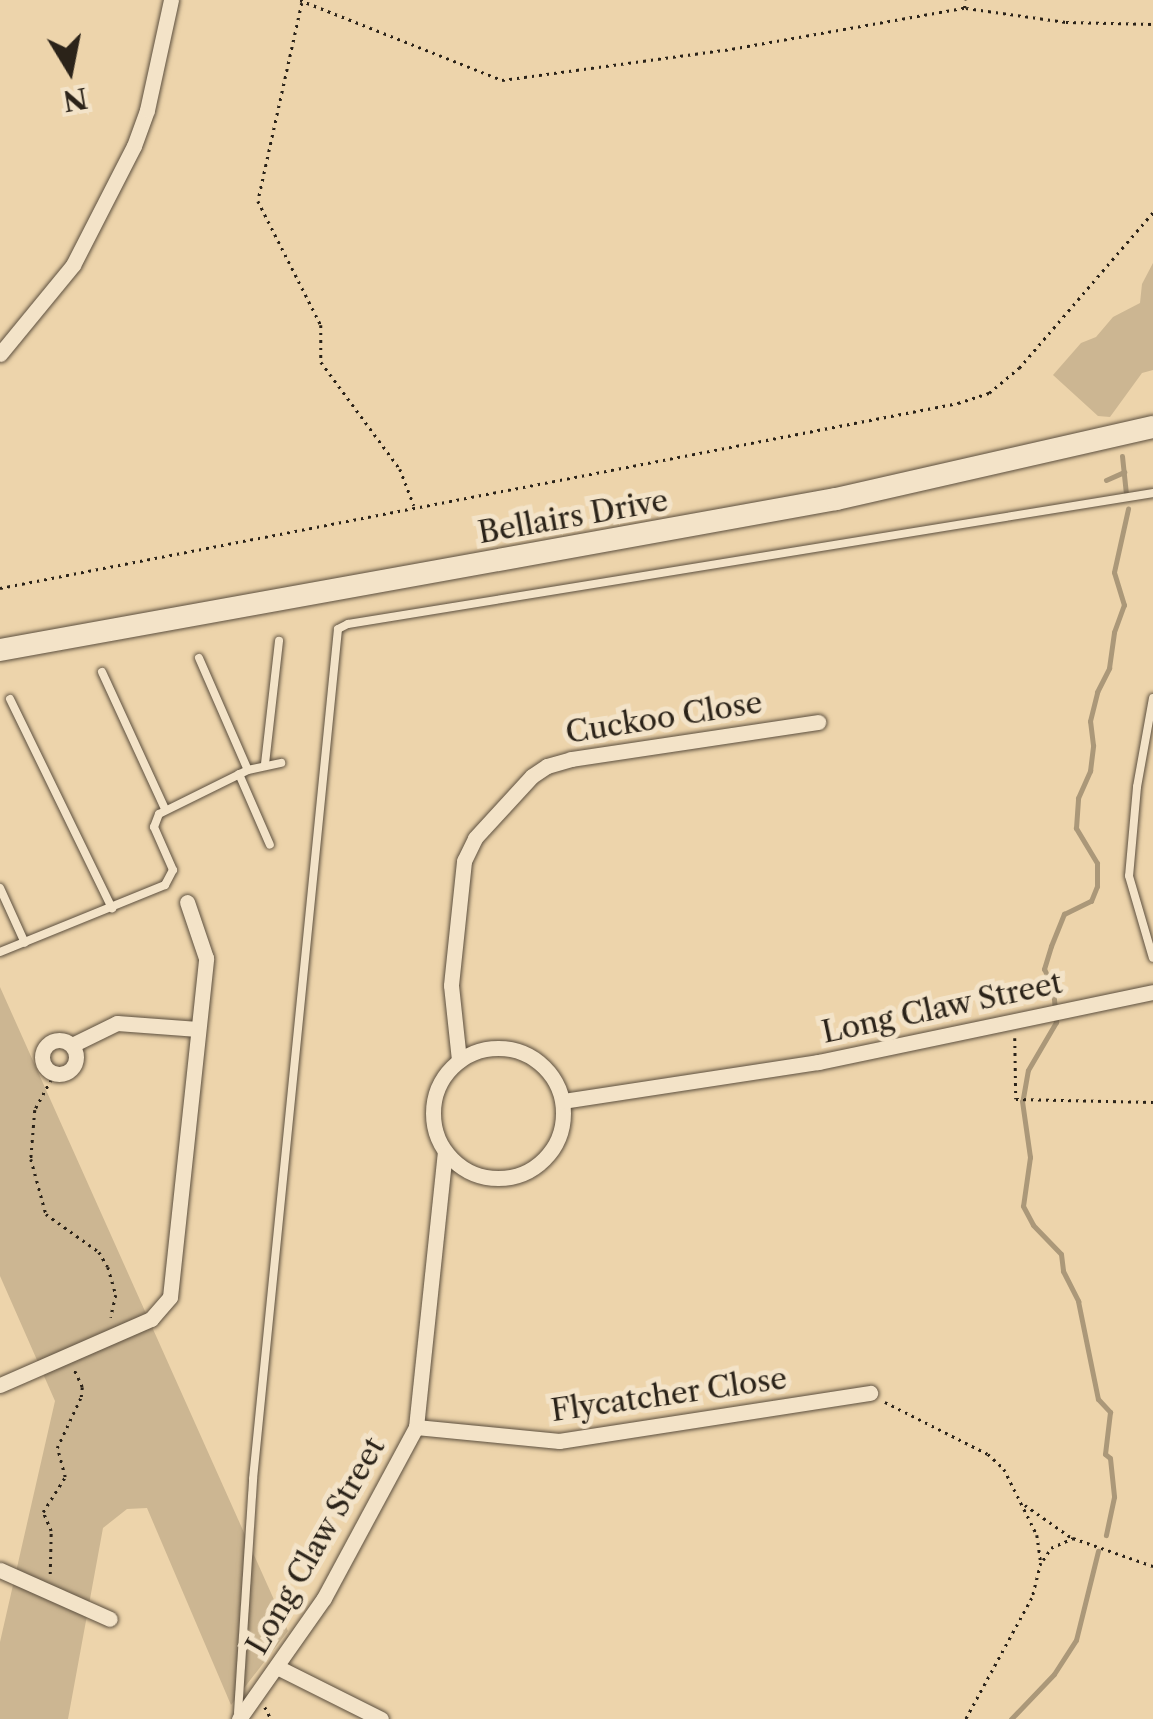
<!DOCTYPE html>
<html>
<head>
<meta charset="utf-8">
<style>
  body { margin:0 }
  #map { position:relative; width:1153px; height:1719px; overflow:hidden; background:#edd4ab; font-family:"Libre Caslon Text",serif }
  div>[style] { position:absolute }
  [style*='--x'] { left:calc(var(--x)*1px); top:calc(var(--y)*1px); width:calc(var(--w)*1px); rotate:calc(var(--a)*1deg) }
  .green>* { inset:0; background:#ccb692 }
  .stream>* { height:5px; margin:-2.5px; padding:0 2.5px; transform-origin:2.5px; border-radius:2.5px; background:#ab9879 }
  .path>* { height:2.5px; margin-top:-1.25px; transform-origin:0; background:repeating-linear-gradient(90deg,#2b2319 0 2.5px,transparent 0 7.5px) }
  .roads { filter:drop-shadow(0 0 2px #5c4f3e) drop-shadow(0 0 2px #5c4f3e) }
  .lane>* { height:8px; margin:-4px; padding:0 4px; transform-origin:4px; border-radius:4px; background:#f3e3c8 }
  .street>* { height:15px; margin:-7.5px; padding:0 7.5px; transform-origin:7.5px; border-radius:7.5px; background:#f3e3c8 }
  .street>.ring { margin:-7.5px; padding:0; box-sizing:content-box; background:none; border:15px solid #f3e3c8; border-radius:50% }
  .secondary>* { height:22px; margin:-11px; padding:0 11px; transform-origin:11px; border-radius:11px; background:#f3e3c8 }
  span { translate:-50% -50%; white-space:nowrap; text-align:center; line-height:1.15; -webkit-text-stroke:10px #f3e3c8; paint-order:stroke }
  .street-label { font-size:30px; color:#2b2319 }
  .north { position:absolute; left:20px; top:20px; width:100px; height:100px; -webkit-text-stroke:8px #f3e3c8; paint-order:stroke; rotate:170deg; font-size:28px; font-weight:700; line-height:40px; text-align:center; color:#2b2319 }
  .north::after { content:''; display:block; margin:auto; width:35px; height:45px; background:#2b2319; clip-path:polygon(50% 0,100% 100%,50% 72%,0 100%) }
</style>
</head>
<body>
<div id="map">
  <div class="green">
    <div style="clip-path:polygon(1153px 263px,1153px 370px,1142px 373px,1110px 417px,1098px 416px,1053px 375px,1081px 343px,1096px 337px,1113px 317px,1140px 303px,1142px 284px)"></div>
    <div style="clip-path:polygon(0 987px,288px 1631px,231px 1705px,147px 1508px,127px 1509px,103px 1528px,68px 1719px,0 1719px,0 1642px,55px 1401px,0 1276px)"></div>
  </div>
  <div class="stream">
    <div style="--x:1122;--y:456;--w:39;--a:84"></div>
    <div style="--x:1106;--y:480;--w:20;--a:-24"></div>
    <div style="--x:1023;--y:1098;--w:28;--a:-80"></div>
    <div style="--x:1028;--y:1070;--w:56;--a:-59.7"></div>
    <div style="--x:1056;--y:1022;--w:34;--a:-95"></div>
    <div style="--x:1053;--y:988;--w:21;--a:-115"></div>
    <div style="--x:1044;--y:969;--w:24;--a:-73"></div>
    <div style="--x:1051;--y:946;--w:35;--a:-68"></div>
    <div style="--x:1064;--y:914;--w:30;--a:-26"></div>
    <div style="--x:1091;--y:901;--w:16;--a:-68"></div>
    <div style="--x:1097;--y:886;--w:23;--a:-90"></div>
    <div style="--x:1097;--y:863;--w:41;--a:-121"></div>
    <div style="--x:1076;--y:828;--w:30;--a:-86"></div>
    <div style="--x:1078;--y:798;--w:30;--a:-66"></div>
    <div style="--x:1090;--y:771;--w:26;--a:-83"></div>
    <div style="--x:1093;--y:745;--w:24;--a:-97"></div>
    <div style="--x:1090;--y:721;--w:30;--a:-76"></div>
    <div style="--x:1097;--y:692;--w:27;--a:-63"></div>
    <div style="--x:1109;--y:668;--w:36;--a:-82"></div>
    <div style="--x:1114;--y:632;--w:29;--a:-70"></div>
    <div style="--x:1124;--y:605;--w:34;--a:-107"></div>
    <div style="--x:1114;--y:572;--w:65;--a:-77.5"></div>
    <div style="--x:1022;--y:1101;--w:57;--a:81.9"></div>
    <div style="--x:1030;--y:1157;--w:49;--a:98.1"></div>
    <div style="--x:1023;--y:1206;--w:21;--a:62"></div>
    <div style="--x:1033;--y:1225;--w:40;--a:46"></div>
    <div style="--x:1061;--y:1254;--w:17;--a:83"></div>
    <div style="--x:1063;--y:1271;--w:34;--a:63"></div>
    <div style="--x:1078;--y:1301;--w:100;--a:78.5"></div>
    <div style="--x:1098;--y:1399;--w:18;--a:47"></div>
    <div style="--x:1110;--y:1412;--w:42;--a:96.8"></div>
    <div style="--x:1105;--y:1454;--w:6;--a:39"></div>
    <div style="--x:1110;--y:1458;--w:39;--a:84"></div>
    <div style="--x:1114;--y:1497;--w:39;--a:102"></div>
    <div style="--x:1011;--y:1719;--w:62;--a:-46.3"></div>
    <div style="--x:1054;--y:1674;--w:40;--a:-57.1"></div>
    <div style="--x:1076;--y:1640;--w:92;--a:-76.1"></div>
  </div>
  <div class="path">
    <div style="--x:300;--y:0;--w:217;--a:21.6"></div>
    <div style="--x:502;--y:80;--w:225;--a:-7.7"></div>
    <div style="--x:725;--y:50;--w:243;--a:-10"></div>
    <div style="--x:964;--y:8;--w:8;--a:-76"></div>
    <div style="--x:302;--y:3;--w:203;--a:102.5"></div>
    <div style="--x:258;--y:201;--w:139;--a:63.1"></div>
    <div style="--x:321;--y:325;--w:37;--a:90"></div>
    <div style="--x:321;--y:362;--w:133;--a:53.6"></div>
    <div style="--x:400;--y:469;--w:39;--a:69"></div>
    <div style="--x:966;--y:8;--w:101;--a:8"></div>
    <div style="--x:1066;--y:22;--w:87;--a:1.3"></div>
    <div style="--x:0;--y:588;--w:976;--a:-10.93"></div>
    <div style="--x:958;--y:403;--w:33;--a:-18"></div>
    <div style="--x:989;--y:393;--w:39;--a:-40"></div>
    <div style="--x:1019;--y:368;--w:206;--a:-49.3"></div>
    <div style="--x:1015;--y:1038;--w:61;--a:89.1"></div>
    <div style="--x:1016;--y:1099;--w:137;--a:1.3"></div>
    <div style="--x:55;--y:1073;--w:42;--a:118.4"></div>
    <div style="--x:35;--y:1110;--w:49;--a:94.7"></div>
    <div style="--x:31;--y:1159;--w:57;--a:74.7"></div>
    <div style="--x:46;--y:1214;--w:65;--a:35.6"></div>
    <div style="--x:99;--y:1252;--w:17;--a:59"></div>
    <div style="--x:108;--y:1267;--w:29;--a:74"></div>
    <div style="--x:116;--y:1295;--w:23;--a:103"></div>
    <div style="--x:885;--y:1402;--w:115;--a:26.8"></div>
    <div style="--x:988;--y:1454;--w:22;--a:43"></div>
    <div style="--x:1004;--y:1469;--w:74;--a:63.4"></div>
    <div style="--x:1037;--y:1535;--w:28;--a:82"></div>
    <div style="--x:1041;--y:1563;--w:36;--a:104"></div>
    <div style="--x:1032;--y:1598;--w:138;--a:118.6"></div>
    <div style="--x:1025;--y:1505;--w:57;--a:35.1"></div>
    <div style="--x:1043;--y:1560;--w:14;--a:-56"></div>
    <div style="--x:1051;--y:1548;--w:24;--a:-24"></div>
    <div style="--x:1073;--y:1538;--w:85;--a:19.3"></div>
    <div style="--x:50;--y:1574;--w:43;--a:-88.7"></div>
    <div style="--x:51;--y:1531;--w:21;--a:-113"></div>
    <div style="--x:43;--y:1512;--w:41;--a:-57.8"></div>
    <div style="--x:65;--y:1477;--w:30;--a:-105"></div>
    <div style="--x:57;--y:1448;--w:56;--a:-64.8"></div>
    <div style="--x:81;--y:1397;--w:10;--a:-84"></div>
    <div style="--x:82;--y:1387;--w:19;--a:-115"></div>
    <div style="--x:265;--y:1707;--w:13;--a:63"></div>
  </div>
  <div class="roads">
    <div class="lane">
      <div style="--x:199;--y:658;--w:122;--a:66.4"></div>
      <div style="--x:102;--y:672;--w:151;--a:65.3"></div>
      <div style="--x:1153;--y:698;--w:90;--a:100.2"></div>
      <div style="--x:1137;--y:787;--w:89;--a:95.1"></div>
      <div style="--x:1129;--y:876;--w:85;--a:73.7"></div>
      <div style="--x:10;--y:699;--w:233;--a:64"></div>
      <div style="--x:265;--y:764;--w:124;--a:-83.5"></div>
      <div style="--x:239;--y:774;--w:77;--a:66.4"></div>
      <div style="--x:0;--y:888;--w:60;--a:65.6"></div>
      <div style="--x:0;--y:952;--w:178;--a:-22.1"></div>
      <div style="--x:165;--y:885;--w:17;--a:-62"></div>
      <div style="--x:173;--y:870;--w:47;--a:-113.8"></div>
      <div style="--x:154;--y:827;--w:14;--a:-69"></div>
      <div style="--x:159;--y:814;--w:99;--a:-26.3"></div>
      <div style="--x:248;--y:770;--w:34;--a:-12"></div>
      <div style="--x:238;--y:1713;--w:234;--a:-86.3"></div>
      <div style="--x:253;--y:1479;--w:854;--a:-84.29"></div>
      <div style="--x:338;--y:629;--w:11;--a:-27"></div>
      <div style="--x:348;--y:624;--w:816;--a:-9.24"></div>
    </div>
    <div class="street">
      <div style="--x:0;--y:354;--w:115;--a:-50.6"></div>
      <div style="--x:73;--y:265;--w:134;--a:-62.9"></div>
      <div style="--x:134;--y:146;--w:38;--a:-70"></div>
      <div style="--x:147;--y:110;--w:113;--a:-77.7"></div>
      <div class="ring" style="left:42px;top:1040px;width:19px;height:19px"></div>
      <div style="--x:72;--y:1045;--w:50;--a:-26.1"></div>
      <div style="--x:117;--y:1023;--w:81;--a:4.2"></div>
      <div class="ring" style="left:433px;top:1048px;width:115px;height:115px"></div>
      <div style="--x:459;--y:1060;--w:75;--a:-96.1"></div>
      <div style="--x:451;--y:985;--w:125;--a:-84"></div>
      <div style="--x:464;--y:861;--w:25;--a:-64"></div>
      <div style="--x:475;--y:838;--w:84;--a:-47.4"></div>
      <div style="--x:532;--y:776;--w:18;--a:-34"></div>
      <div style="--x:547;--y:766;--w:25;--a:-16"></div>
      <div style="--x:571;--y:759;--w:250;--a:-8.5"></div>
      <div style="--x:563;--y:1101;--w:258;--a:-8.7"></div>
      <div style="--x:818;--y:1062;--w:342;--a:-11.8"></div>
      <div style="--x:0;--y:1385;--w:165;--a:-23.6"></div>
      <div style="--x:151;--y:1319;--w:29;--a:-49"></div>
      <div style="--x:170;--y:1297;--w:341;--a:-83.9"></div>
      <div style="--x:206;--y:958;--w:59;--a:-108.7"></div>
      <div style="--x:416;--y:1427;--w:144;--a:5.6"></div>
      <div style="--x:559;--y:1441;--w:315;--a:-8.8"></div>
      <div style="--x:0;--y:1570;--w:120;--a:24"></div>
      <div style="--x:279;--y:1668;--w:114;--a:26.6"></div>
      <div style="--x:239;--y:1719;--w:148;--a:-54.9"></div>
      <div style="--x:324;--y:1598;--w:194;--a:-61.7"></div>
      <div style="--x:416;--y:1427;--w:276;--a:-84"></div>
    </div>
    <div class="secondary">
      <div style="--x:0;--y:650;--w:850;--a:-10.24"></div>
      <div style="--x:836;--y:499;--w:325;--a:-12.8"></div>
    </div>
  </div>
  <div class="street-label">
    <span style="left:573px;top:517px;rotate:-10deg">Bellairs Drive</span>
    <span style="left:664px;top:718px;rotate:-9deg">Cuckoo Close</span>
    <span style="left:942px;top:1008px;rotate:-12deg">Long Claw Street</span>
    <span style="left:669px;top:1395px;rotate:-8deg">Flycatcher Close</span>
    <span style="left:316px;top:1546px;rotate:-60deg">Long Claw Street</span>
  </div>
  <div class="north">N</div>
</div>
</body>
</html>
